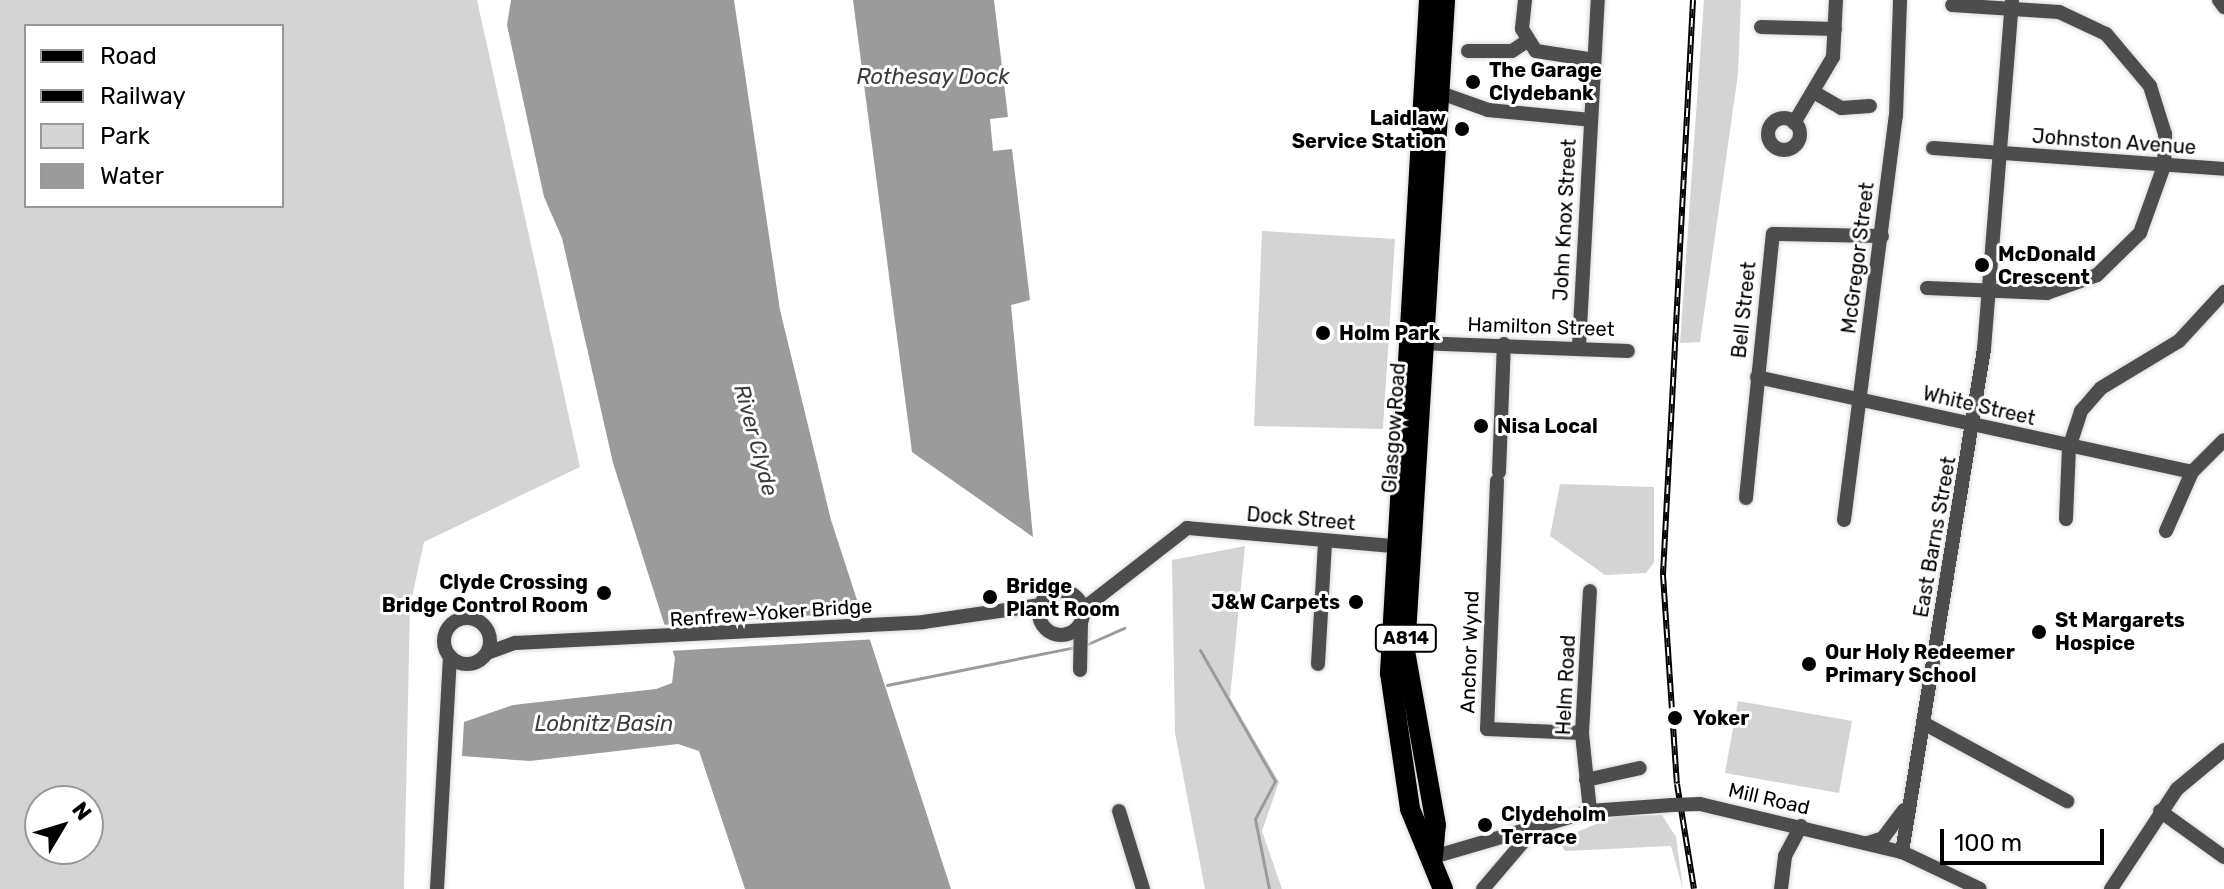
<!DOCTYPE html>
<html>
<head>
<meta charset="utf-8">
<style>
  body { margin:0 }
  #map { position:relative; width:2224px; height:889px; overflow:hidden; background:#fff; font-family:Rubik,sans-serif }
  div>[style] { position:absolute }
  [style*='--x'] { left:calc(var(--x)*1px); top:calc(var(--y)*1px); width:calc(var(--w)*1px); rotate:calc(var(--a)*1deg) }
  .green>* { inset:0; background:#d4d4d4 }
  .water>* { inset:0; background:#9b9b9b }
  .pier>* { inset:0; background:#fff }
  .stream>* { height:3px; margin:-1.5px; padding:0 1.5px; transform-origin:1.5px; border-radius:1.5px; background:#9b9b9b }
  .roads { filter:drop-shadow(0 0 2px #dbdbdb) drop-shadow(0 0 2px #dbdbdb) }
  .minor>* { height:14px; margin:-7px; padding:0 7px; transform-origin:7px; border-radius:7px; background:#4d4d4d }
  .minor>.ring { margin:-7px; padding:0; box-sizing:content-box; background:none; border:14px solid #4d4d4d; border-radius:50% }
  .major>* { height:20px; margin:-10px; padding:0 10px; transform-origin:10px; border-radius:10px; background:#000 }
  .rail>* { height:6px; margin-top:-3px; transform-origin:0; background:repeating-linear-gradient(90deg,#fff 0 9px,#000 0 18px); box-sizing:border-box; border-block:2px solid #000 }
  .minor-bridge>* { height:14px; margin:-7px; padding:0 7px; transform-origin:7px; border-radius:7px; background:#4d4d4d }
  .dots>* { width:22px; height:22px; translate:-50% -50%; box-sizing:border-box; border:4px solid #fff; border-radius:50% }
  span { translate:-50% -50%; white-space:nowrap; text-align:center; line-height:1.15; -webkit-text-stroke:6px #fff; paint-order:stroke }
  .shield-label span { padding:2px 6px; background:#fff; border:2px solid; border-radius:6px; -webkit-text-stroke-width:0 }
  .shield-label { font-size:18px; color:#000; font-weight:700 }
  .poi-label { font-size:20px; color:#000; font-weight:700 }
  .left { translate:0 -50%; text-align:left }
  .right { translate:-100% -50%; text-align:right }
  .street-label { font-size:20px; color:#000 }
  .water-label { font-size:22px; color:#3c3c3c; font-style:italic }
  .legend { position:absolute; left:24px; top:24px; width:260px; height:184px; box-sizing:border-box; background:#fff; border:2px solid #999; margin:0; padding:10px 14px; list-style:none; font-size:24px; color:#000 }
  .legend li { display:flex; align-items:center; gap:16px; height:40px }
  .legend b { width:40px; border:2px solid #999 }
  .north { position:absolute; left:24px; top:785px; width:80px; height:80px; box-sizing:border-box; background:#fff; border:2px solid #999; border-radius:50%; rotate:52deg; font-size:22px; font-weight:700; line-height:32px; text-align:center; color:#000 }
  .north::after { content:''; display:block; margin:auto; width:28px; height:36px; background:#000; clip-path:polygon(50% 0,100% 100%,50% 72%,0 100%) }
  .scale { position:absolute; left:1940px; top:829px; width:164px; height:36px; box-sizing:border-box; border:4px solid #000; border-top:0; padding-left:10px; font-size:24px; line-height:28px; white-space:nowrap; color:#000; -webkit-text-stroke:6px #fff; paint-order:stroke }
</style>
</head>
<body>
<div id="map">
  <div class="green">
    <div style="clip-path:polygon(evenodd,0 0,477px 0,580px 467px,424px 542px,410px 606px,404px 889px,0 889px,0 0,26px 26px,282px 26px,282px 206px,26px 206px,26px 26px,0 0,40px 801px,88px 801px,88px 849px,40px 849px,40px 801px)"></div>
    <div style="clip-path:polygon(1704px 0,1741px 0,1738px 74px,1700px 342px,1680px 343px)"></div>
    <div style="clip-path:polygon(1262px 231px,1395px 239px,1383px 429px,1254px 426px)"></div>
    <div style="clip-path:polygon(1560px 484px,1654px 487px,1654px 562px,1646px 573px,1605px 575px,1550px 536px)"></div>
    <div style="clip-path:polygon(1245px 546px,1230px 698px,1279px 782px,1262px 831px,1282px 889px,1205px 889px,1175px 733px,1172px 560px)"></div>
    <div style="clip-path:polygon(1738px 701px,1852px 721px,1839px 793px,1725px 773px)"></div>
    <div style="clip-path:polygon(1662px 815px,1676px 837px,1683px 889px,1671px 846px,1565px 851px,1557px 840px,1616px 816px)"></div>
  </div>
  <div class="water">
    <div style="clip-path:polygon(511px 0,734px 0,780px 310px,831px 520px,951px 889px,745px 889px,699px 751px,678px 744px,530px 761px,462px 756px,464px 722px,513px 705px,656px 689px,672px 683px,675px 658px,613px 463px,562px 238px,544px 197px,507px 25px)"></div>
    <div style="clip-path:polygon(853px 0,994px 0,1008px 117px,990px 119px,993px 151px,1012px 149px,1030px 300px,1011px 305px,1033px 537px,912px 452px)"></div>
  </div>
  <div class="pier">
    <div style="clip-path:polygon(866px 612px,878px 639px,669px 651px,661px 625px)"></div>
  </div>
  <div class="stream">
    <div style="--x:1083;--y:646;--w:45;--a:-23.7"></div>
    <div style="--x:1200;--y:650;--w:151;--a:60.2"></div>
    <div style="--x:1275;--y:781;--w:43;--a:117.8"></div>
    <div style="--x:1255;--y:819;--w:71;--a:78.7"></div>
    <div style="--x:887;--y:685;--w:193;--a:-11.4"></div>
  </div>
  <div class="roads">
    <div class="minor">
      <div style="--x:1525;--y:0;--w:29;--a:96"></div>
      <div style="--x:1522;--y:29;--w:26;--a:58"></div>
      <div style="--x:1536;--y:51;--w:59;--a:8.8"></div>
      <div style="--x:2219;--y:0;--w:9;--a:54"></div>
      <div style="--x:1761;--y:27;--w:74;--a:1.5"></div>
      <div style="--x:1468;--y:51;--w:44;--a:0"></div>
      <div style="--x:1512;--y:51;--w:17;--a:-33"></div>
      <div style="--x:1438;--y:92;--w:53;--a:19.8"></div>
      <div style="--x:1488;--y:110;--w:103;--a:5.5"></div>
      <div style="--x:1817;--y:94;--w:28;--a:30"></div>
      <div style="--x:1841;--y:108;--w:29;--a:-4"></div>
      <div class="ring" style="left:1768px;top:118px;width:18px;height:18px"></div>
      <div style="--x:1794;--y:123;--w:77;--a:-59.4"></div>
      <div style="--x:1833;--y:57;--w:57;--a:-87"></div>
      <div style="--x:1933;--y:148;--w:292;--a:4.1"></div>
      <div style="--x:1927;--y:288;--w:120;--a:2.4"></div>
      <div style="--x:2047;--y:293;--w:53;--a:-19.8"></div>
      <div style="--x:2097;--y:275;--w:60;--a:-44.3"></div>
      <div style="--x:2140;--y:233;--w:71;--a:-70.3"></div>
      <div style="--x:2164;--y:166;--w:32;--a:-88"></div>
      <div style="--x:2165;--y:134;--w:50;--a:-107.4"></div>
      <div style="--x:2150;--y:86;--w:68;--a:-130.2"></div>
      <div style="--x:2106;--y:34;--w:52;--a:-154.9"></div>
      <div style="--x:2059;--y:12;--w:107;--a:-176.3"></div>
      <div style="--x:1418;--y:343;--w:210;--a:2.2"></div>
      <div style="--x:1579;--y:346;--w:347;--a:-86.9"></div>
      <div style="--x:1757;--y:377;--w:445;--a:12.3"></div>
      <div style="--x:1499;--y:472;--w:128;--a:-87.8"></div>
      <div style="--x:1497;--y:481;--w:248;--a:92.3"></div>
      <div style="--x:1487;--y:729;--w:95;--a:2.4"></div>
      <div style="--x:1746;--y:498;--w:265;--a:-84.2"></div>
      <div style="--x:1773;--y:234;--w:109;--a:1.1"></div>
      <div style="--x:2066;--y:519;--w:71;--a:-87.6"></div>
      <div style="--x:2069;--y:448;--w:39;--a:-72"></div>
      <div style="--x:2081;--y:411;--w:30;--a:-49"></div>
      <div style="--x:2101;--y:388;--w:91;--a:-31.1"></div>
      <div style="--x:2179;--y:341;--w:67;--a:-47.4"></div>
      <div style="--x:1844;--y:520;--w:407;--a:-82.7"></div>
      <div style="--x:1896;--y:116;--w:116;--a:-88"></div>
      <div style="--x:2166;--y:531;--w:64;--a:-66.2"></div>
      <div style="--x:2192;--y:472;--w:45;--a:-45"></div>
      <div class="ring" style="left:1039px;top:591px;width:30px;height:30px"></div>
      <div style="--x:1083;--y:609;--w:132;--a:-37.9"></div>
      <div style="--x:1187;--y:528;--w:219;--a:5"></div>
      <div class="ring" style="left:444px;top:618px;width:32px;height:32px"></div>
      <div style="--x:487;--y:653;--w:30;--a:-20"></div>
      <div style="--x:515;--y:643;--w:409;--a:-2.9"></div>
      <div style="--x:923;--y:622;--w:119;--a:-8.2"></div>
      <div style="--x:1318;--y:664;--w:121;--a:-86.7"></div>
      <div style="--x:1080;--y:670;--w:46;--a:-88.8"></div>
      <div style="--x:1925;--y:724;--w:162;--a:28.5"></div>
      <div style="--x:1586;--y:780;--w:55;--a:-12.5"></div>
      <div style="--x:1700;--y:804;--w:208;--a:13.4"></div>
      <div style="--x:1902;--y:852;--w:86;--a:25.4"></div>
      <div style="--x:1119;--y:811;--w:82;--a:72.9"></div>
      <div style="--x:1590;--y:811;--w:78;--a:-95.9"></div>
      <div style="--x:1582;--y:733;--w:142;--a:-86.8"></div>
      <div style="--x:2160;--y:811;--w:79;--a:35.7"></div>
      <div style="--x:1868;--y:843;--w:16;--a:-18"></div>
      <div style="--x:1883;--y:838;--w:35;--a:-53"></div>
      <div style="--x:1902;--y:852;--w:510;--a:-80.74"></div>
      <div style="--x:1984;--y:349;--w:350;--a:-85.4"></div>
      <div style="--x:1433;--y:857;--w:164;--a:-16.3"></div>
      <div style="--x:1590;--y:811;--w:82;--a:-4.2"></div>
      <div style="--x:437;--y:889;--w:233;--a:-86.8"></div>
      <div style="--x:1483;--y:889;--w:79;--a:-49.6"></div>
      <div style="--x:1781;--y:889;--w:33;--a:-83"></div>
      <div style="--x:1785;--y:856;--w:34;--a:-62"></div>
      <div style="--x:2111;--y:889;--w:120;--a:-56.6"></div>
      <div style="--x:2177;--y:789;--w:61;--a:-39.7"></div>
    </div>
    <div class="major">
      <div style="--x:1429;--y:0;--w:674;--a:93.32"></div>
      <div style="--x:1390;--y:673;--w:137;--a:81.6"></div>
      <div style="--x:1410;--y:809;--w:87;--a:67.6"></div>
      <div style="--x:1433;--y:857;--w:32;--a:-85"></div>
      <div style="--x:1436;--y:825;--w:177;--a:-100.1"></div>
      <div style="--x:1405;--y:651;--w:652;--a:-86.48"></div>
    </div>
  </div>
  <div class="rail">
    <div style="--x:1693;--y:0;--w:576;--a:92.99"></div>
    <div style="--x:1663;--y:575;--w:209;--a:86.2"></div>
    <div style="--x:1677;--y:784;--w:106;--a:80.8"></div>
  </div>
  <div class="minor-bridge">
    <div style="--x:1672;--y:805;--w:28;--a:-2"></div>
  </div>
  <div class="dots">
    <div style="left:1473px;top:82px;background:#000"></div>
    <div style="left:1462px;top:129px;background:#000"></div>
    <div style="left:1982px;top:265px;background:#000"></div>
    <div style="left:1323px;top:333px;background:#000"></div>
    <div style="left:1481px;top:426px;background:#000"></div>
    <div style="left:604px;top:593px;background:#000"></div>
    <div style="left:990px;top:597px;background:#000"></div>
    <div style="left:1356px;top:602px;background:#000"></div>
    <div style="left:2039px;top:632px;background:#000"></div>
    <div style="left:1809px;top:664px;background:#000"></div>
    <div style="left:1675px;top:718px;background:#000"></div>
    <div style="left:1485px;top:825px;background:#000"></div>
  </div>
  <div class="shield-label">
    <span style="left:1406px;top:638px">A814</span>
  </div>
  <div class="poi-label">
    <span class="left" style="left:1489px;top:82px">The Garage<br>Clydebank</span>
    <span class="right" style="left:1446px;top:130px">Laidlaw<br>Service Station</span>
    <span class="left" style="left:1998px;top:266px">McDonald<br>Crescent</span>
    <span class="left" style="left:1339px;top:333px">Holm Park</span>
    <span class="left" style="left:1497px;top:426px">Nisa Local</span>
    <span class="right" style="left:588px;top:594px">Clyde Crossing<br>Bridge Control Room</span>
    <span class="left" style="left:1006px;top:598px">Bridge<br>Plant Room</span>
    <span class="right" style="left:1340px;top:602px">J&amp;W Carpets</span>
    <span class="left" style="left:2055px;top:632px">St Margarets<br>Hospice</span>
    <span class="left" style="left:1825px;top:664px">Our Holy Redeemer<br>Primary School</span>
    <span class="left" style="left:1693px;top:718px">Yoker</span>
    <span class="left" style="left:1501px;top:826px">Clydeholm<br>Terrace</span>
  </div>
  <div class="street-label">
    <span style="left:2114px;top:142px;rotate:4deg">Johnston Avenue</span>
    <span style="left:1565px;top:220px;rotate:-87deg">John Knox Street</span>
    <span style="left:1858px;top:258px;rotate:-83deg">McGregor Street</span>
    <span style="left:1744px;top:310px;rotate:-84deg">Bell Street</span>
    <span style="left:1541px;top:327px;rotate:2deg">Hamilton Street</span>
    <span style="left:1979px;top:406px;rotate:13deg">White Street</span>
    <span style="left:1394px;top:428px;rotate:-86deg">Glasgow Road</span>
    <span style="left:1301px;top:519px;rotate:5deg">Dock Street</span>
    <span style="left:1935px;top:537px;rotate:-80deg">East Barns Street</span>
    <span style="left:771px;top:613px;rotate:-4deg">Renfrew-Yoker Bridge</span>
    <span style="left:1470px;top:652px;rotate:-88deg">Anchor Wynd</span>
    <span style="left:1566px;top:685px;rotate:-87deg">Helm Road</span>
    <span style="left:1769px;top:799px;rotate:13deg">Mill Road</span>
  </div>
  <div class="water-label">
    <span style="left:933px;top:77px">Rothesay Dock</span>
    <span style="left:756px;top:440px;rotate:75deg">River Clyde</span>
    <span style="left:604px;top:724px">Lobnitz Basin</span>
  </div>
  <ul class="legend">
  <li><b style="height:10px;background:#000"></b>Road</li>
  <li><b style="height:10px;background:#000"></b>Railway</li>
  <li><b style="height:22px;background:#d4d4d4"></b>Park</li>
  <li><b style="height:22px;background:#9b9b9b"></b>Water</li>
  </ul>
  <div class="north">N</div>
  <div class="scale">100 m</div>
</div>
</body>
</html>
